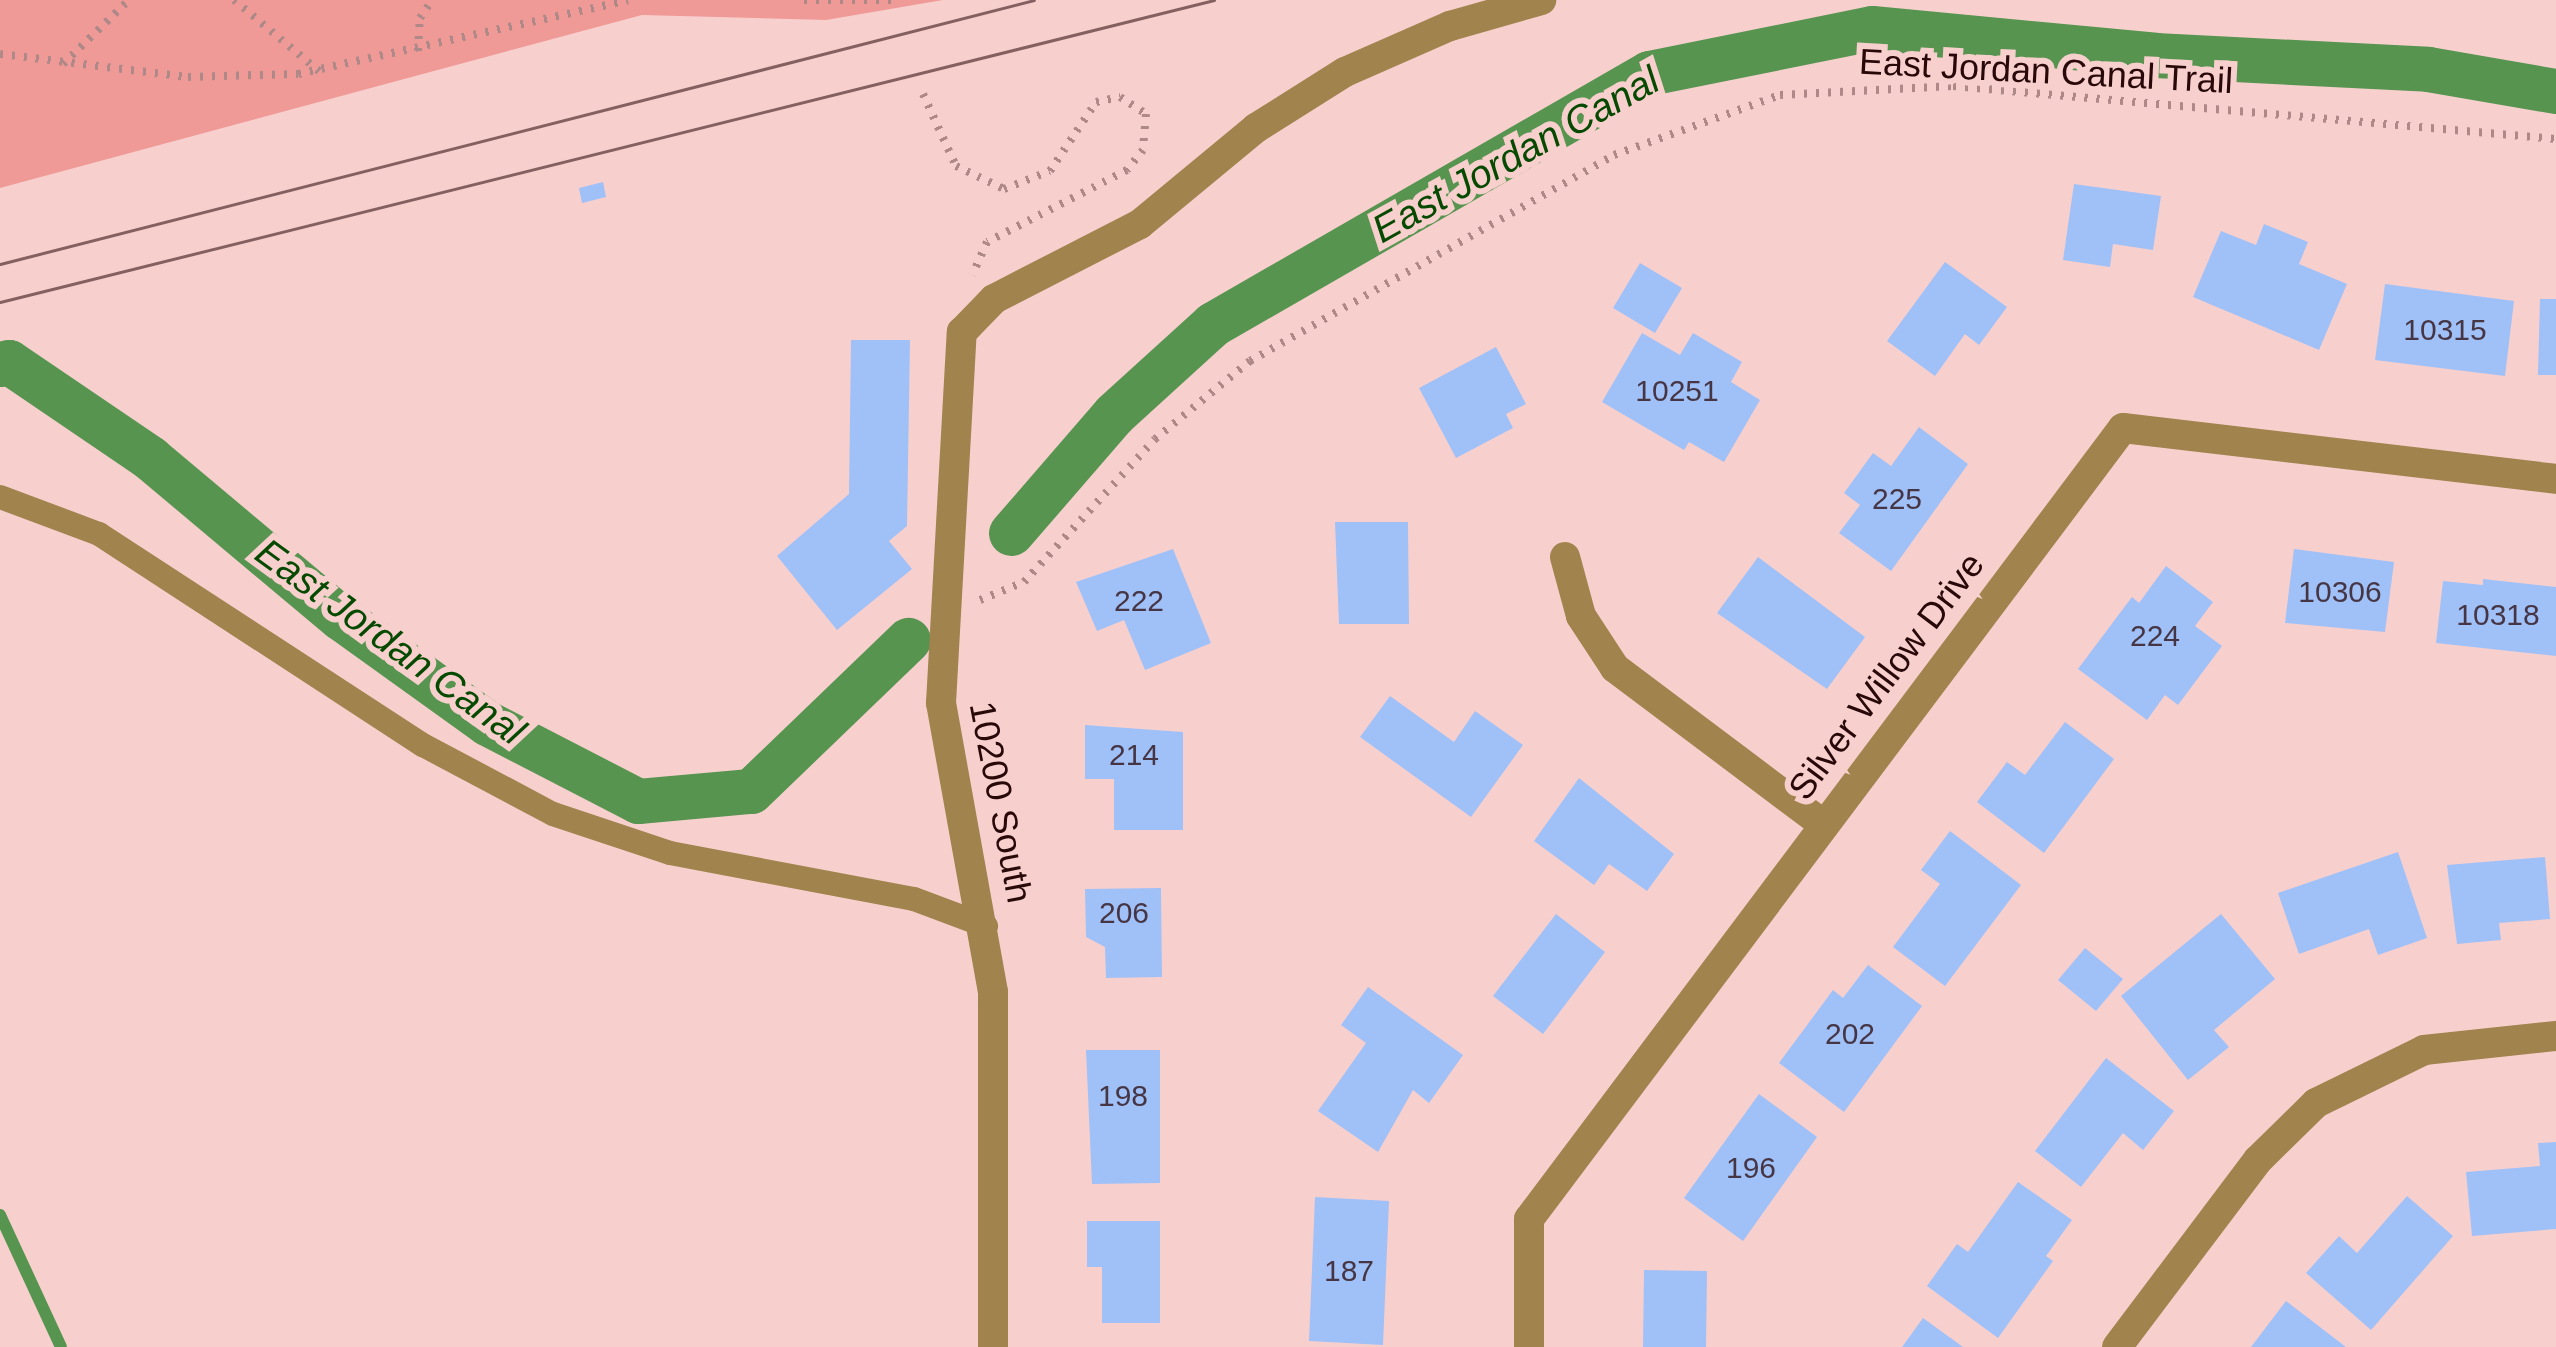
<!DOCTYPE html>
<html>
<head>
<meta charset="utf-8">
<style>
  body { margin:0 }
  #map { position:relative; width:2556px; height:1347px; overflow:hidden; background:#f7d0ce; font-family:Helvetica,sans-serif }
  div>[style] { position:absolute }
  [style*='--x'] { left:calc(var(--x)*1px); top:calc(var(--y)*1px); width:calc(var(--w)*1px); rotate:calc(var(--a)*1deg) }
  .green>* { inset:0; background:#f09a98 }
  .stream>* { height:12px; margin:-6px; padding:0 6px; transform-origin:6px; border-radius:6px; background:#579450 }
  .canal>* { height:45px; margin:-22.5px; padding:0 22.5px; transform-origin:22.5px; border-radius:22.5px; background:#579450 }
  .building>* { inset:0; background:#a0c0f8 }
  .path>* { height:8px; margin-top:-4px; transform-origin:0; background:repeating-linear-gradient(90deg,#ae8988 0 3px,transparent 0 12px) }
  .service>* { height:24px; margin:-12px; padding:0 12px; transform-origin:12px; border-radius:12px; background:#a0834d }
  .minor>* { height:30px; margin:-15px; padding:0 15px; transform-origin:15px; border-radius:15px; background:#a0834d }
  .tram>* { height:3px; margin:-1.5px; padding:0 1.5px; transform-origin:1.5px; border-radius:1.5px; background:#846160 }
  span { translate:-50% -50%; white-space:nowrap; text-align:center; line-height:1.15; -webkit-text-stroke:12px #f7d0ce; paint-order:stroke }
  .number-label { font-size:30px; color:#463645 }
  .number-label span { -webkit-text-stroke-width:0 }
  .street-label { font-size:36px; color:#280809 }
  .water-label { font-size:39px; color:#064900; font-style:italic }
</style>
</head>
<body>
<div id="map">
  <div class="green">
    <div style="clip-path:polygon(0 0,943px 0,826px 20px,642px 15px,0 188px)"></div>
  </div>
  <div class="stream">
    <div style="--x:0;--y:1215;--w:145;--a:65.2"></div>
  </div>
  <div class="canal">
    <div style="--x:0;--y:364;--w:9;--a:-13"></div>
    <div style="--x:9;--y:362;--w:171;--a:34.2"></div>
    <div style="--x:150;--y:458;--w:249;--a:40"></div>
    <div style="--x:341;--y:618;--w:180;--a:35.7"></div>
    <div style="--x:487;--y:723;--w:170;--a:27.3"></div>
    <div style="--x:638;--y:801;--w:113;--a:-5.1"></div>
    <div style="--x:751;--y:791;--w:218;--a:-43.9"></div>
    <div style="--x:1011;--y:533;--w:157;--a:-49.1"></div>
    <div style="--x:1114;--y:414;--w:134;--a:-42.3"></div>
    <div style="--x:1213;--y:324;--w:503;--a:-29.93"></div>
    <div style="--x:1649;--y:73;--w:227;--a:-11.4"></div>
    <div style="--x:1872;--y:28;--w:284;--a:5.4"></div>
    <div style="--x:2155;--y:55;--w:273;--a:2.9"></div>
    <div style="--x:2428;--y:69;--w:130;--a:9.8"></div>
  </div>
  <div class="building">
    <div style="clip-path:polygon(603px 182px,606px 197px,582px 203px,579px 188px)"></div>
    <div style="clip-path:polygon(2074px 184px,2161px 196px,2153px 250px,2113px 244px,2110px 267px,2063px 260px)"></div>
    <div style="clip-path:polygon(2264px 224px,2308px 242px,2299px 264px,2347px 284px,2319px 350px,2193px 297px,2221px 231px,2256px 245px)"></div>
    <div style="clip-path:polygon(1945px 262px,2007px 307px,1979px 345px,1965px 334px,1935px 376px,1887px 341px)"></div>
    <div style="clip-path:polygon(1640px 263px,1682px 288px,1655px 333px,1613px 308px)"></div>
    <div style="clip-path:polygon(2385px 284px,2514px 301px,2505px 376px,2375px 360px)"></div>
    <div style="clip-path:polygon(2540px 299px,2556px 299px,2556px 375px,2538px 375px)"></div>
    <div style="clip-path:polygon(1642px 333px,1680px 355px,1693px 333px,1742px 362px,1731px 382px,1760px 400px,1724px 462px,1689px 442px,1684px 450px,1602px 402px)"></div>
    <div style="clip-path:polygon(851px 340px,910px 340px,907px 526px,889px 541px,912px 569px,837px 630px,777px 556px,849px 494px)"></div>
    <div style="clip-path:polygon(1496px 347px,1526px 404px,1506px 414px,1513px 428px,1456px 458px,1419px 388px)"></div>
    <div style="clip-path:polygon(1919px 427px,1968px 464px,1891px 571px,1839px 533px,1860px 505px,1844px 493px,1873px 453px,1891px 466px)"></div>
    <div style="clip-path:polygon(1335px 522px,1408px 522px,1409px 624px,1339px 624px)"></div>
    <div style="clip-path:polygon(1173px 549px,1211px 643px,1145px 670px,1124px 620px,1097px 631px,1076px 582px)"></div>
    <div style="clip-path:polygon(2294px 549px,2394px 562px,2385px 632px,2285px 623px)"></div>
    <div style="clip-path:polygon(1758px 557px,1865px 637px,1827px 689px,1717px 613px)"></div>
    <div style="clip-path:polygon(2166px 566px,2213px 602px,2195px 626px,2222px 646px,2178px 705px,2165px 695px,2147px 720px,2078px 669px,2132px 597px,2139px 603px)"></div>
    <div style="clip-path:polygon(2483px 579px,2556px 587px,2556px 656px,2436px 643px,2443px 581px,2483px 585px)"></div>
    <div style="clip-path:polygon(1390px 696px,1454px 742px,1475px 711px,1523px 745px,1471px 817px,1360px 737px)"></div>
    <div style="clip-path:polygon(2065px 722px,2114px 759px,2044px 853px,1977px 802px,2007px 762px,2025px 775px)"></div>
    <div style="clip-path:polygon(1085px 725px,1183px 732px,1183px 830px,1114px 830px,1114px 779px,1085px 779px)"></div>
    <div style="clip-path:polygon(1579px 778px,1674px 854px,1647px 891px,1609px 864px,1594px 885px,1534px 841px)"></div>
    <div style="clip-path:polygon(1950px 831px,2021px 885px,1945px 986px,1893px 947px,1940px 884px,1921px 870px)"></div>
    <div style="clip-path:polygon(2398px 852px,2427px 938px,2378px 955px,2369px 929px,2299px 954px,2278px 893px)"></div>
    <div style="clip-path:polygon(2545px 857px,2550px 919px,2499px 923px,2501px 940px,2457px 944px,2447px 865px)"></div>
    <div style="clip-path:polygon(1161px 888px,1162px 977px,1106px 978px,1105px 947px,1086px 937px,1085px 889px)"></div>
    <div style="clip-path:polygon(1556px 914px,1605px 952px,1543px 1034px,1493px 996px)"></div>
    <div style="clip-path:polygon(2221px 914px,2275px 979px,2214px 1030px,2229px 1047px,2188px 1080px,2121px 996px)"></div>
    <div style="clip-path:polygon(2085px 948px,2123px 979px,2096px 1011px,2058px 980px)"></div>
    <div style="clip-path:polygon(1868px 965px,1922px 1006px,1844px 1112px,1779px 1063px,1833px 990px,1843px 998px)"></div>
    <div style="clip-path:polygon(1368px 987px,1463px 1055px,1429px 1103px,1413px 1090px,1378px 1152px,1318px 1111px,1366px 1043px,1341px 1025px)"></div>
    <div style="clip-path:polygon(1086px 1050px,1160px 1050px,1160px 1183px,1092px 1184px)"></div>
    <div style="clip-path:polygon(2106px 1058px,2174px 1111px,2143px 1150px,2123px 1133px,2081px 1187px,2035px 1151px)"></div>
    <div style="clip-path:polygon(1759px 1094px,1817px 1137px,1743px 1241px,1684px 1198px)"></div>
    <div style="clip-path:polygon(2556px 1142px,2556px 1229px,2472px 1236px,2466px 1172px,2540px 1166px,2538px 1143px)"></div>
    <div style="clip-path:polygon(2018px 1182px,2072px 1220px,2046px 1256px,2053px 1261px,1998px 1338px,1927px 1286px,1957px 1244px,1968px 1252px)"></div>
    <div style="clip-path:polygon(2407px 1196px,2453px 1236px,2371px 1330px,2306px 1273px,2339px 1236px,2357px 1253px)"></div>
    <div style="clip-path:polygon(1315px 1197px,1389px 1201px,1383px 1345px,1309px 1341px)"></div>
    <div style="clip-path:polygon(1087px 1221px,1160px 1221px,1160px 1323px,1102px 1323px,1102px 1267px,1087px 1267px)"></div>
    <div style="clip-path:polygon(1644px 1270px,1707px 1271px,1706px 1347px,1643px 1347px)"></div>
    <div style="clip-path:polygon(2286px 1301px,2346px 1347px,2251px 1347px)"></div>
    <div style="clip-path:polygon(1923px 1318px,1963px 1347px,1902px 1347px)"></div>
  </div>
  <div class="path">
    <div style="--x:234;--y:0;--w:111;--a:39.9"></div>
    <div style="--x:804;--y:0;--w:87;--a:0"></div>
    <div style="--x:418;--y:51;--w:33;--a:-87"></div>
    <div style="--x:420;--y:18;--w:22;--a:-56"></div>
    <div style="--x:0;--y:54;--w:189;--a:7"></div>
    <div style="--x:188;--y:77;--w:110;--a:-1.6"></div>
    <div style="--x:298;--y:74;--w:338;--a:-12.6"></div>
    <div style="--x:63;--y:64;--w:92;--a:-44.1"></div>
    <div style="--x:923;--y:94;--w:79;--a:65.4"></div>
    <div style="--x:956;--y:166;--w:53;--a:25.6"></div>
    <div style="--x:1004;--y:189;--w:49;--a:-21.4"></div>
    <div style="--x:1050;--y:171;--w:83;--a:-56.3"></div>
    <div style="--x:1096;--y:102;--w:25;--a:-12"></div>
    <div style="--x:1120;--y:97;--w:31;--a:33"></div>
    <div style="--x:1146;--y:114;--w:36;--a:95"></div>
    <div style="--x:1143;--y:150;--w:26;--a:129"></div>
    <div style="--x:1127;--y:170;--w:157;--a:152.8"></div>
    <div style="--x:987;--y:242;--w:36;--a:114"></div>
    <div style="--x:980;--y:600;--w:48;--a:-22.2"></div>
    <div style="--x:1024;--y:582;--w:194;--a:-47.5"></div>
    <div style="--x:1155;--y:439;--w:123;--a:-39.4"></div>
    <div style="--x:1250;--y:361;--w:418;--a:-29.5"></div>
    <div style="--x:1614;--y:155;--w:177;--a:-19.9"></div>
    <div style="--x:1780;--y:95;--w:173;--a:-3"></div>
    <div style="--x:1953;--y:86;--w:605;--a:5.02"></div>
  </div>
  <div class="service">
    <div style="--x:0;--y:497;--w:106;--a:20.5"></div>
    <div style="--x:99;--y:534;--w:387;--a:33.1"></div>
    <div style="--x:423;--y:745;--w:147;--a:28"></div>
    <div style="--x:553;--y:814;--w:123;--a:18.4"></div>
    <div style="--x:670;--y:853;--w:248;--a:10.7"></div>
    <div style="--x:914;--y:899;--w:77;--a:20.6"></div>
  </div>
  <div class="minor">
    <div style="--x:1565;--y:557;--w:61;--a:74.8"></div>
    <div style="--x:1581;--y:616;--w:62;--a:56.8"></div>
    <div style="--x:1615;--y:668;--w:260;--a:36.9"></div>
    <div style="--x:993;--y:1347;--w:355;--a:-90"></div>
    <div style="--x:993;--y:992;--w:294;--a:-100.2"></div>
    <div style="--x:941;--y:703;--w:372;--a:-86.8"></div>
    <div style="--x:962;--y:332;--w:46;--a:-45.9"></div>
    <div style="--x:994;--y:299;--w:164;--a:-27.2"></div>
    <div style="--x:1140;--y:224;--w:151;--a:-39.6"></div>
    <div style="--x:1256;--y:128;--w:105;--a:-32.2"></div>
    <div style="--x:1345;--y:72;--w:115;--a:-23.7"></div>
    <div style="--x:1450;--y:26;--w:95;--a:-15.9"></div>
    <div style="--x:1529;--y:1347;--w:128;--a:-90"></div>
    <div style="--x:1529;--y:1219;--w:989;--a:-53.1"></div>
    <div style="--x:2123;--y:428;--w:436;--a:6.7"></div>
    <div style="--x:2117;--y:1347;--w:234;--a:-53"></div>
    <div style="--x:2258;--y:1160;--w:81;--a:-44.5"></div>
    <div style="--x:2316;--y:1103;--w:120;--a:-26.1"></div>
    <div style="--x:2424;--y:1050;--w:133;--a:-6.1"></div>
  </div>
  <div class="tram">
    <div style="--x:0;--y:264;--w:1067;--a:-14.32"></div>
    <div style="--x:0;--y:302;--w:1251;--a:-13.97"></div>
  </div>
  <div class="number-label">
    <span style="left:2445px;top:330px">10315</span>
    <span style="left:1677px;top:391px">10251</span>
    <span style="left:1897px;top:499px">225</span>
    <span style="left:2340px;top:592px">10306</span>
    <span style="left:1139px;top:601px">222</span>
    <span style="left:2498px;top:615px">10318</span>
    <span style="left:2155px;top:636px">224</span>
    <span style="left:1134px;top:755px">214</span>
    <span style="left:1124px;top:913px">206</span>
    <span style="left:1850px;top:1034px">202</span>
    <span style="left:1123px;top:1096px">198</span>
    <span style="left:1751px;top:1168px">196</span>
    <span style="left:1349px;top:1271px">187</span>
  </div>
  <div class="street-label">
    <span style="left:2046px;top:71px;rotate:3deg">East Jordan Canal Trail</span>
    <span style="left:1886px;top:676px;rotate:-53deg">Silver Willow Drive</span>
    <span style="left:1001px;top:802px;rotate:79deg">10200 South</span>
  </div>
  <div class="water-label">
    <span style="left:1516px;top:155px;rotate:-29deg">East Jordan Canal</span>
    <span style="left:390px;top:642px;rotate:36deg">East Jordan Canal</span>
  </div>
</div>
</body>
</html>
